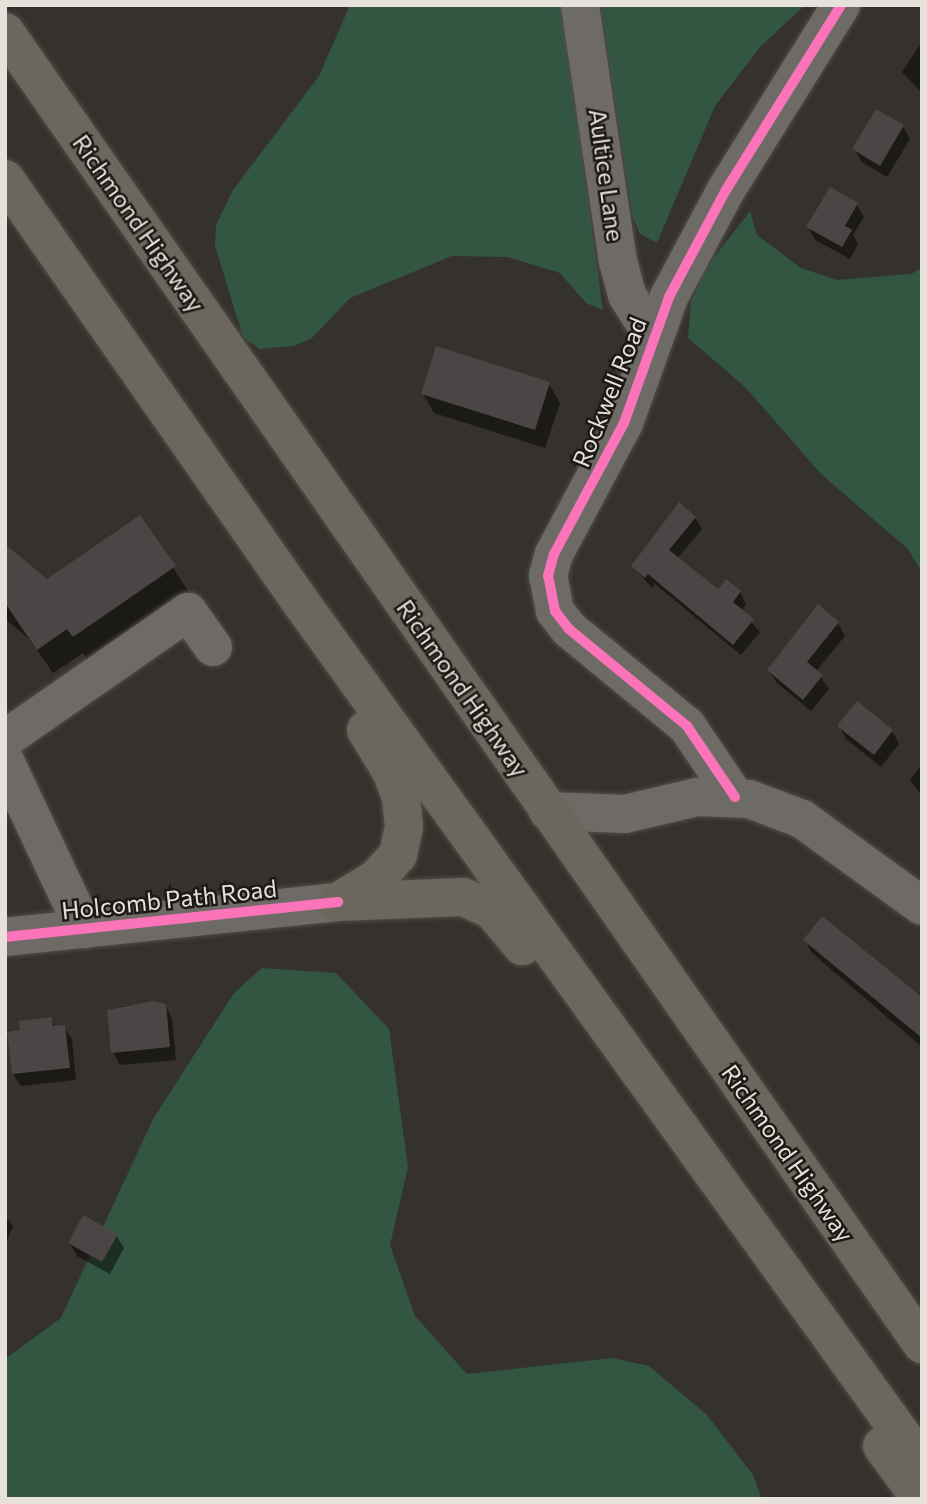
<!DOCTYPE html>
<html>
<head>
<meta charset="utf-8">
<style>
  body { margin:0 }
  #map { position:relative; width:927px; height:1504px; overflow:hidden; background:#35312c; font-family:Commissioner,sans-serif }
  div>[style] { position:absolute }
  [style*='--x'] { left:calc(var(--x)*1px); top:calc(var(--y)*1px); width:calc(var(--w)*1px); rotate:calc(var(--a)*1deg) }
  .green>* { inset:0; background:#325642 }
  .shadow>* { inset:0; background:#0007 }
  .building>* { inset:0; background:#4a4645 }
  .roads { filter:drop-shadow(0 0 2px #514e49) drop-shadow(0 0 2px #514e49) }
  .minor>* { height:38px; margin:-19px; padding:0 19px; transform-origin:19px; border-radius:19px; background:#6e6b67 }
  .highway>* { height:38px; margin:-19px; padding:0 19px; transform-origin:19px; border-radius:19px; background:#6c675c }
  .cycleway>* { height:10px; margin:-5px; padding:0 5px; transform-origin:5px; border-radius:5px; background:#fb73b8 }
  span { translate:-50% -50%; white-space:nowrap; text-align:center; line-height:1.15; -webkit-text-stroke:5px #1d1916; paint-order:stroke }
  .street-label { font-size:24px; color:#e6e1db }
  .frame { position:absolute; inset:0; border:7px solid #e6e1db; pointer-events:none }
</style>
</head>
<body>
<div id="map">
  <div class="green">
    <div style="clip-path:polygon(350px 5px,562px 5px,603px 310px,586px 303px,560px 273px,507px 257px,452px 256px,350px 298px,312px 338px,294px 346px,259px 349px,243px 337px,215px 246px,216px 225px,233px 190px,319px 76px)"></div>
    <div style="clip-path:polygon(600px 5px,805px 5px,760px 47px,715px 106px,657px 243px,640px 234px,632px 215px)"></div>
    <div style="clip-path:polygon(750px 211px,757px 235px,801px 268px,837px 280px,911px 274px,922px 268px,922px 572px,907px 548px,821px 474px,746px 388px,688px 338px,691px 302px,705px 269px)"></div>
    <div style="clip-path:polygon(262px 968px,336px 973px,389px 1029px,408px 1167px,390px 1245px,415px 1316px,467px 1374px,612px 1358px,649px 1366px,707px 1415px,753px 1475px,762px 1499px,5px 1499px,5px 1359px,61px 1318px,153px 1119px,234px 993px)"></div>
  </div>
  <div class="shadow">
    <div style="clip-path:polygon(922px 41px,922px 93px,902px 72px)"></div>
    <div style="clip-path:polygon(903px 127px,910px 139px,887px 177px,862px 162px,854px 149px)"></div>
    <div style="clip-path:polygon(857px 205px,864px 217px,853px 235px,858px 244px,850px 259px,815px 240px,808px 227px)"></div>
    <div style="clip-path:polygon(549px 384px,560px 403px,545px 448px,434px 413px,423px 394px)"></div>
    <div style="clip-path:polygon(140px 517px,189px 592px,88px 661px,83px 653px,53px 673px,29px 639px,5px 619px,5px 548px,47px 581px)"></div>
    <div style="clip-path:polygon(695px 518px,702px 529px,677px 559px,718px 592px,740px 592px,746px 604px,741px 611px,760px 632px,741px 655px,655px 584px,652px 588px,633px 566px)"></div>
    <div style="clip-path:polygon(838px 623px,845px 636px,816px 671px,829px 689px,811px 711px,776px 682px,769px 670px)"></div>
    <div style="clip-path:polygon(839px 726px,892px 731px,899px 744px,881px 767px,846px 739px)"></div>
    <div style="clip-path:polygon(922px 764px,922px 796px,910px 780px)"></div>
    <div style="clip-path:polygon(805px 940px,922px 997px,922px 1047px,812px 953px)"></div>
    <div style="clip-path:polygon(165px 1005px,172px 1018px,176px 1060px,120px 1065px,113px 1052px,122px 1006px)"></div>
    <div style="clip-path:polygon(51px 1019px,56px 1028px,64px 1027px,72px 1039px,76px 1080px,21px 1086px,13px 1074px,22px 1031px)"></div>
    <div style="clip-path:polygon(5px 1214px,13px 1227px,5px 1244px)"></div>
    <div style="clip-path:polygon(116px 1235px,124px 1248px,110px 1274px,77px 1256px,70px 1243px)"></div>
  </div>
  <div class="building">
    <div style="clip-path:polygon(876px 109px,904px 125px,880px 166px,852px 149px)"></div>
    <div style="clip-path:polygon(830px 187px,858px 203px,845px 226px,852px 230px,842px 247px,806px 227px)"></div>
    <div style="clip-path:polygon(436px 346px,550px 382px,535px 430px,421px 394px)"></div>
    <div style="clip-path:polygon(679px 502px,696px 517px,669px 550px,718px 589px,726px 579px,741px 591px,733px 602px,754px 619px,733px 645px,648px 574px,645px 578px,631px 566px)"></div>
    <div style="clip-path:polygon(140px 515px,176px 566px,73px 637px,67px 629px,37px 650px,5px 603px,5px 544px,47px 579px)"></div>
    <div style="clip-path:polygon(818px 604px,839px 622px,807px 662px,823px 675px,803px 700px,767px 670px)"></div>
    <div style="clip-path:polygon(857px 701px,893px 730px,874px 755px,837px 726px)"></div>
    <div style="clip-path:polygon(822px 916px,922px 997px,922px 1038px,803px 940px)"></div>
    <div style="clip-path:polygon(153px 1001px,166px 1004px,170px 1047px,111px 1053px,107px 1010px)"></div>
    <div style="clip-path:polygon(52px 1017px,53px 1026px,65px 1025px,70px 1068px,12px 1074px,7px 1032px,20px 1030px,19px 1021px)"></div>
    <div style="clip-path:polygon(83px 1215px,118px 1234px,102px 1262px,68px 1243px)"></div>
  </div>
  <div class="roads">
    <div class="minor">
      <div style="--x:580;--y:5;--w:259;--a:81.6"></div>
      <div style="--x:618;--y:261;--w:35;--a:75"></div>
      <div style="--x:627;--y:295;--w:51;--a:57.9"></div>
      <div style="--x:5;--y:739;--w:223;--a:-34.8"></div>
      <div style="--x:188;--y:612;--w:43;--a:54.5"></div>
      <div style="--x:5;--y:761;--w:186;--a:64.8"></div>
      <div style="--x:735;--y:797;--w:86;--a:-124.1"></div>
      <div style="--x:687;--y:726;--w:153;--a:-140.6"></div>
      <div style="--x:569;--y:629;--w:23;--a:-128"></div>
      <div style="--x:555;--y:611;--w:36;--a:-101"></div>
      <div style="--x:548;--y:576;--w:23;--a:-75"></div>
      <div style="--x:554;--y:554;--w:149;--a:-61.9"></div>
      <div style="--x:624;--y:423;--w:134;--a:-70.3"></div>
      <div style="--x:669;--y:297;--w:121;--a:-62"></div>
      <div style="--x:726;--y:190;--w:218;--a:-58.1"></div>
      <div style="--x:548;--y:811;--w:77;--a:2.2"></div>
      <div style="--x:625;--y:814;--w:74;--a:-13.3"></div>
      <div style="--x:697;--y:797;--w:52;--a:2.2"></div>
      <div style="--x:749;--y:799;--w:57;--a:20.7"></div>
      <div style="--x:802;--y:819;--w:148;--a:35.9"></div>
      <div style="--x:5;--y:937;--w:335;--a:-6"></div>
    </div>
    <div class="highway">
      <div style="--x:5;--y:32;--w:1601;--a:55.05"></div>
      <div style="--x:5;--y:179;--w:518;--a:55.05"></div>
      <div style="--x:302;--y:604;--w:1059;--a:54.18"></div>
      <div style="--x:338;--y:902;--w:125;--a:-2.3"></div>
      <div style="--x:463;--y:897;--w:32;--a:24"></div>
      <div style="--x:492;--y:910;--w:47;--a:50.2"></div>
      <div style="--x:338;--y:902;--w:46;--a:-31.6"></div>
      <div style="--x:377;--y:878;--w:31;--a:-48"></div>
      <div style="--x:398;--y:855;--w:29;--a:-78"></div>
      <div style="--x:404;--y:827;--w:30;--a:-96"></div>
      <div style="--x:401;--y:797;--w:28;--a:-111"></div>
      <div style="--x:391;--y:771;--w:48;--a:-121.4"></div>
      <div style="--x:882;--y:1446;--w:66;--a:53.7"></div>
    </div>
  </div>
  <div class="cycleway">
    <div style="--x:735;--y:797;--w:86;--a:-124.1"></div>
    <div style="--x:687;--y:726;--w:153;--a:-140.6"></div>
    <div style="--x:569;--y:629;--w:23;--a:-128"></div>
    <div style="--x:555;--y:611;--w:36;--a:-101"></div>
    <div style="--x:548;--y:576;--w:23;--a:-75"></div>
    <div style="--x:554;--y:554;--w:149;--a:-61.9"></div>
    <div style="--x:624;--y:423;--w:134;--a:-70.3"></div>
    <div style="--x:669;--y:297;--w:121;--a:-62"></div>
    <div style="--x:726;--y:190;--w:218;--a:-58.1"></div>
    <div style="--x:5;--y:937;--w:335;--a:-6"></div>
  </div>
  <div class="street-label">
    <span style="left:607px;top:175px;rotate:82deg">Aultice Lane</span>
    <span style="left:139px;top:223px;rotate:55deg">Richmond Highway</span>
    <span style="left:609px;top:392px;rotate:-68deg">Rockwell Road</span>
    <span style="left:463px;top:688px;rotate:55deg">Richmond Highway</span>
    <span style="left:169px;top:899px;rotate:-6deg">Holcomb Path Road</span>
    <span style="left:788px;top:1153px;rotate:55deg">Richmond Highway</span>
  </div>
  <div class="frame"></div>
</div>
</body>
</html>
